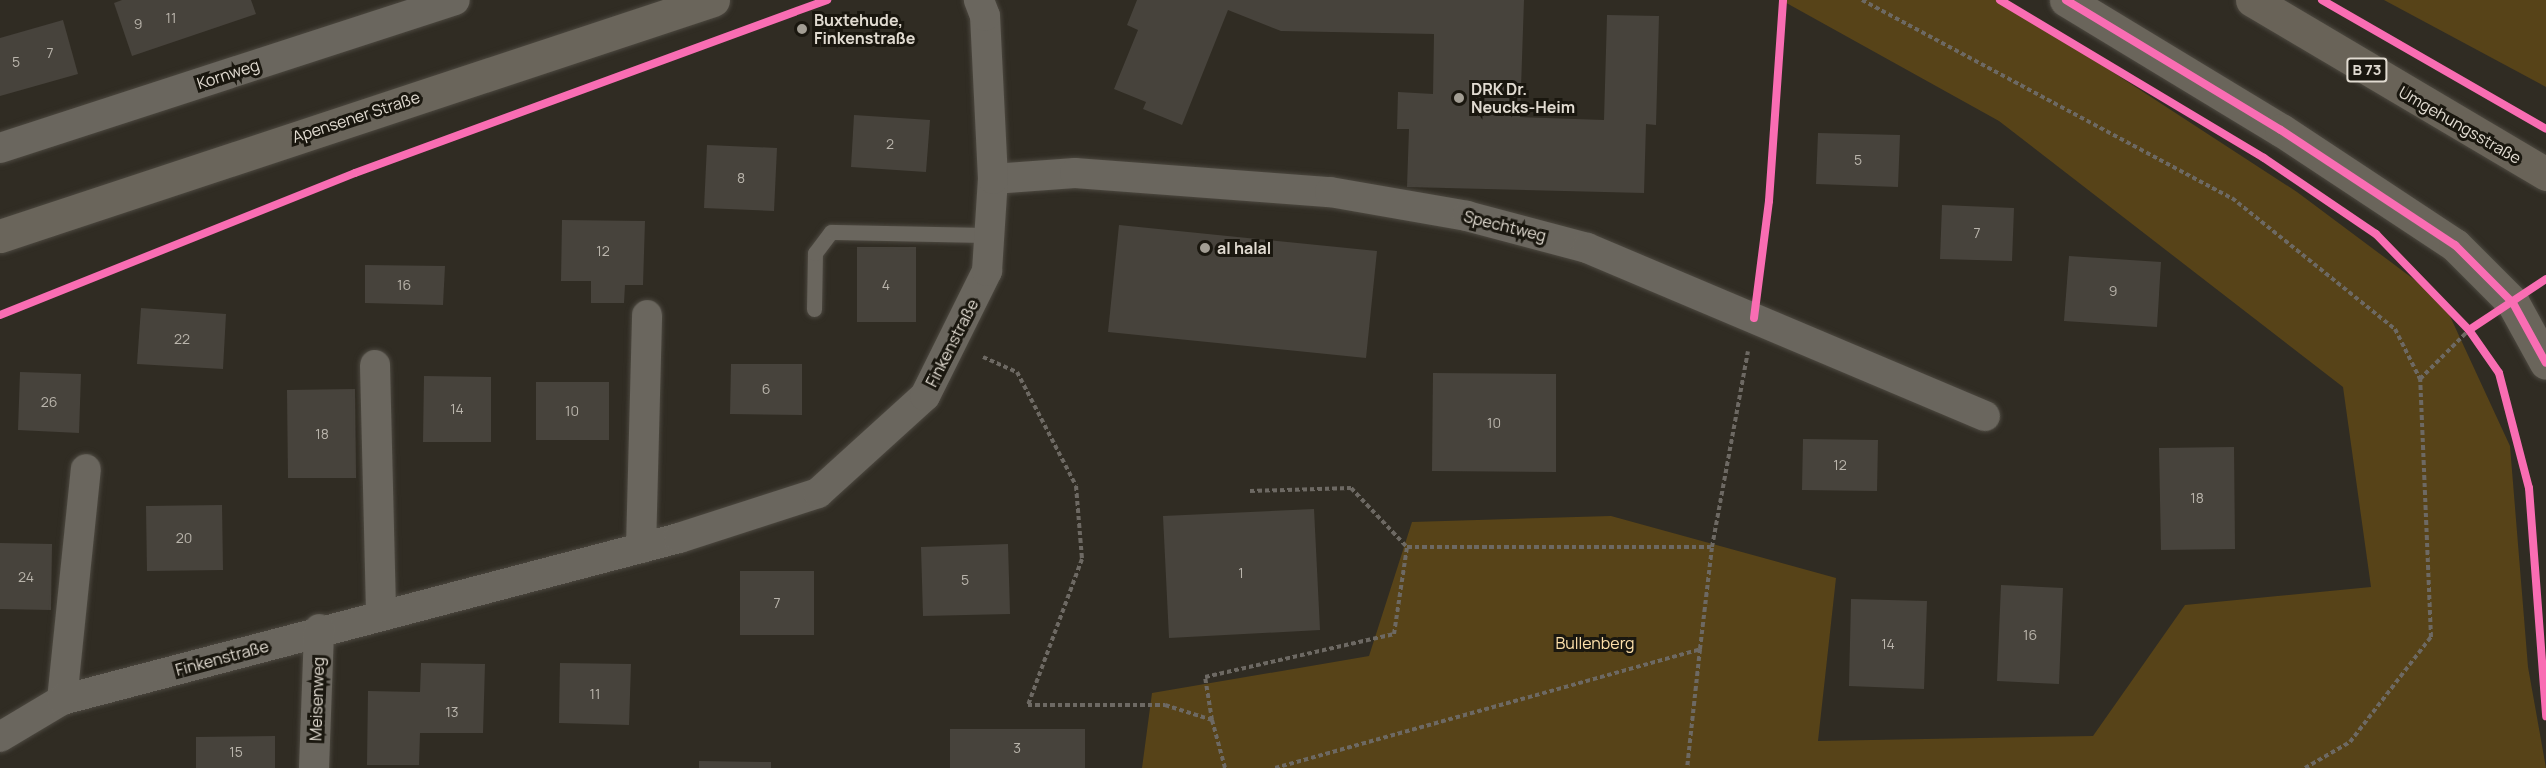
<!DOCTYPE html>
<html>
<head>
<meta charset="utf-8">
<style>
  body { margin:0 }
  #map { position:relative; width:2546px; height:768px; overflow:hidden; background:#302c23; font-family:Manrope,sans-serif }
  div>[style] { position:absolute }
  [style*='--x'] { left:calc(var(--x)*1px); top:calc(var(--y)*1px); width:calc(var(--w)*1px); rotate:calc(var(--a)*1deg) }
  .green>* { inset:0; background:#574318 }
  .building>* { inset:0; background:#47433c }
  .path>* { height:4px; margin-top:-2px; transform-origin:0; background:repeating-linear-gradient(90deg,#6d6963 0 4.5px,transparent 0 7.5px) }
  .roads { filter:drop-shadow(0 0 2px #4c4840) drop-shadow(0 0 2px #4c4840) }
  .lane>* { height:15px; margin:-7.5px; padding:0 7.5px; transform-origin:7.5px; border-radius:7.5px; background:#6a665e }
  .street>* { height:30px; margin:-15px; padding:0 15px; transform-origin:15px; border-radius:15px; background:#6a665e }
  .secondary>* { height:33px; margin:-16.5px; padding:0 16.5px; transform-origin:16.5px; border-radius:16.5px; background:#6a655b }
  .primary>* { height:33px; margin:-16.5px; padding:0 16.5px; transform-origin:16.5px; border-radius:16.5px; background:#696358 }
  .cycleway>* { height:8px; margin:-4px; padding:0 4px; transform-origin:4px; border-radius:4px; background:#f96db3 }
  .dots>* { width:16px; height:16px; translate:-50% -50%; box-sizing:border-box; border:3px solid #1a170f; border-radius:50% }
  span { translate:-50% -50%; white-space:nowrap; text-align:center; line-height:1.15; -webkit-text-stroke:6px #1a170f; paint-order:stroke }
  .number-label { font-size:14px; color:#bab5ac }
  .number-label span { -webkit-text-stroke-width:0 }
  .shield-label span { padding:2px 4px; background:#1a170f; border:2px solid; border-radius:4px; -webkit-text-stroke-width:0 }
  .shield-label { font-size:15px; color:#e1dbd1; font-weight:700 }
  .poi-label { font-size:16px; color:#e1dbd1; font-weight:700 }
  .left { translate:0 -50%; text-align:left }
  .street-label { font-size:16px; color:#e1dbd1 }
  .park-label { font-size:16px; color:#fde0aa }
</style>
</head>
<body>
<div id="map">
  <div class="green">
    <div style="clip-path:polygon(1781px 0,2002px 0,2297px 192px,2443px 301px,2510px 446px,2528px 667px,2546px 768px,1142px 768px,1152px 693px,1369px 656px,1412px 522px,1611px 516px,1836px 578px,1818px 741px,2093px 736px,2185px 605px,2371px 587px,2343px 387px,1999px 121px)"></div>
    <div style="clip-path:polygon(2384px 0,2546px 0,2546px 87px)"></div>
  </div>
  <div class="building">
    <div style="clip-path:polygon(122px 0,251px 0,256px 14px,132px 56px,114px 3px)"></div>
    <div style="clip-path:polygon(1137px 0,1524px 0,1520px 117px,1604px 120px,1607px 15px,1659px 16px,1656px 125px,1646px 124px,1644px 193px,1407px 187px,1409px 129px,1397px 129px,1398px 92px,1433px 94px,1434px 34px,1281px 31px,1228px 10px,1182px 125px,1143px 109px,1146px 102px,1114px 89px,1138px 30px,1127px 25px)"></div>
    <div style="clip-path:polygon(63px 20px,78px 74px,0 96px,0 38px)"></div>
    <div style="clip-path:polygon(854px 115px,930px 120px,926px 172px,851px 167px)"></div>
    <div style="clip-path:polygon(1818px 133px,1900px 135px,1898px 187px,1816px 184px)"></div>
    <div style="clip-path:polygon(707px 145px,777px 148px,774px 211px,704px 208px)"></div>
    <div style="clip-path:polygon(1942px 205px,2014px 208px,2012px 261px,1940px 259px)"></div>
    <div style="clip-path:polygon(562px 220px,645px 221px,643px 285px,625px 285px,624px 303px,591px 303px,591px 281px,561px 281px)"></div>
    <div style="clip-path:polygon(1119px 225px,1377px 251px,1366px 358px,1108px 332px)"></div>
    <div style="clip-path:polygon(857px 247px,916px 247px,916px 322px,857px 322px)"></div>
    <div style="clip-path:polygon(2069px 256px,2161px 262px,2157px 327px,2064px 321px)"></div>
    <div style="clip-path:polygon(365px 265px,445px 266px,443px 305px,365px 303px)"></div>
    <div style="clip-path:polygon(141px 308px,226px 314px,223px 369px,137px 364px)"></div>
    <div style="clip-path:polygon(731px 364px,802px 364px,802px 415px,730px 414px)"></div>
    <div style="clip-path:polygon(20px 372px,81px 374px,79px 433px,18px 430px)"></div>
    <div style="clip-path:polygon(1433px 373px,1556px 374px,1556px 472px,1432px 471px)"></div>
    <div style="clip-path:polygon(424px 376px,491px 377px,491px 442px,423px 442px)"></div>
    <div style="clip-path:polygon(536px 382px,609px 382px,609px 440px,536px 440px)"></div>
    <div style="clip-path:polygon(355px 389px,356px 478px,288px 478px,287px 390px)"></div>
    <div style="clip-path:polygon(1803px 439px,1878px 440px,1877px 491px,1802px 490px)"></div>
    <div style="clip-path:polygon(2234px 447px,2235px 549px,2161px 550px,2159px 448px)"></div>
    <div style="clip-path:polygon(222px 505px,223px 570px,147px 571px,146px 506px)"></div>
    <div style="clip-path:polygon(1314px 509px,1320px 630px,1169px 638px,1163px 516px)"></div>
    <div style="clip-path:polygon(0 543px,52px 544px,51px 610px,0 609px)"></div>
    <div style="clip-path:polygon(1008px 544px,1010px 614px,923px 616px,921px 547px)"></div>
    <div style="clip-path:polygon(740px 571px,814px 571px,814px 635px,740px 635px)"></div>
    <div style="clip-path:polygon(2001px 585px,2063px 588px,2059px 684px,1997px 681px)"></div>
    <div style="clip-path:polygon(1851px 599px,1927px 601px,1924px 689px,1849px 686px)"></div>
    <div style="clip-path:polygon(421px 663px,485px 664px,483px 733px,420px 733px,419px 765px,367px 765px,368px 691px,420px 692px)"></div>
    <div style="clip-path:polygon(560px 663px,631px 664px,629px 725px,559px 723px)"></div>
    <div style="clip-path:polygon(950px 729px,1085px 729px,1085px 768px,950px 768px)"></div>
    <div style="clip-path:polygon(275px 736px,275px 768px,196px 768px,196px 737px)"></div>
    <div style="clip-path:polygon(699px 761px,771px 762px,771px 768px,699px 768px)"></div>
  </div>
  <div class="path">
    <div style="--x:1862;--y:0;--w:420;--a:28.2"></div>
    <div style="--x:2232;--y:198;--w:209;--a:38.8"></div>
    <div style="--x:2395;--y:329;--w:56;--a:63.4"></div>
    <div style="--x:983;--y:357;--w:37;--a:24"></div>
    <div style="--x:1017;--y:372;--w:128;--a:62.6"></div>
    <div style="--x:1076;--y:486;--w:73;--a:85.3"></div>
    <div style="--x:1082;--y:559;--w:156;--a:110.3"></div>
    <div style="--x:1028;--y:705;--w:137;--a:0"></div>
    <div style="--x:1165;--y:705;--w:49;--a:17.7"></div>
    <div style="--x:1212;--y:720;--w:50;--a:74.8"></div>
    <div style="--x:1250;--y:491;--w:101;--a:-1.7"></div>
    <div style="--x:1351;--y:488;--w:81;--a:46.5"></div>
    <div style="--x:1700;--y:649;--w:103;--a:-83.3"></div>
    <div style="--x:1212;--y:720;--w:44;--a:-99.2"></div>
    <div style="--x:1205;--y:677;--w:194;--a:-12.8"></div>
    <div style="--x:1394;--y:634;--w:88;--a:-81.5"></div>
    <div style="--x:1407;--y:547;--w:305;--a:0"></div>
    <div style="--x:1712;--y:547;--w:199;--a:-79.6"></div>
    <div style="--x:1275;--y:768;--w:441;--a:-15.6"></div>
    <div style="--x:1700;--y:649;--w:120;--a:96.2"></div>
    <div style="--x:2305;--y:768;--w:52;--a:-30"></div>
    <div style="--x:2350;--y:742;--w:133;--a:-52.4"></div>
    <div style="--x:2431;--y:637;--w:258;--a:-92.4"></div>
    <div style="--x:2420;--y:379;--w:69;--a:-45"></div>
  </div>
  <div class="roads">
    <div class="lane">
      <div style="--x:814;--y:309;--w:56;--a:-89"></div>
      <div style="--x:815;--y:253;--w:26;--a:-53"></div>
      <div style="--x:831;--y:232;--w:159;--a:1.1"></div>
    </div>
    <div class="street">
      <div style="--x:0;--y:148;--w:478;--a:-18"></div>
      <div style="--x:993;--y:179;--w:82;--a:-4.2"></div>
      <div style="--x:1075;--y:173;--w:256;--a:4.3"></div>
      <div style="--x:1330;--y:192;--w:139;--a:9.9"></div>
      <div style="--x:1467;--y:216;--w:124;--a:14.9"></div>
      <div style="--x:1587;--y:248;--w:432;--a:22.9"></div>
      <div style="--x:375;--y:365;--w:248;--a:88.6"></div>
      <div style="--x:641;--y:548;--w:233;--a:-88.5"></div>
      <div style="--x:62;--y:700;--w:232;--a:-84.1"></div>
      <div style="--x:0;--y:737;--w:72;--a:-30.8"></div>
      <div style="--x:62;--y:700;--w:638;--a:-14.71"></div>
      <div style="--x:679;--y:538;--w:146;--a:-17.9"></div>
      <div style="--x:818;--y:493;--w:144;--a:-42.2"></div>
      <div style="--x:925;--y:396;--w:140;--a:-63.6"></div>
      <div style="--x:987;--y:271;--w:92;--a:-86.3"></div>
      <div style="--x:993;--y:179;--w:163;--a:-92.8"></div>
      <div style="--x:985;--y:16;--w:17;--a:-111"></div>
      <div style="--x:314;--y:768;--w:139;--a:-87.9"></div>
    </div>
    <div class="secondary">
      <div style="--x:2066;--y:0;--w:251;--a:31.2"></div>
      <div style="--x:2281;--y:130;--w:209;--a:33.5"></div>
      <div style="--x:2455;--y:245;--w:82;--a:45"></div>
      <div style="--x:2513;--y:303;--w:68;--a:61.2"></div>
      <div style="--x:0;--y:236;--w:751;--a:-18.31"></div>
    </div>
    <div class="primary">
      <div style="--x:2252;--y:0;--w:342;--a:30.6"></div>
    </div>
  </div>
  <div class="cycleway">
    <div style="--x:2000;--y:0;--w:308;--a:30.9"></div>
    <div style="--x:2264;--y:158;--w:135;--a:34.2"></div>
    <div style="--x:2376;--y:234;--w:134;--a:45.9"></div>
    <div style="--x:2469;--y:330;--w:52;--a:55.1"></div>
    <div style="--x:2499;--y:373;--w:119;--a:75.4"></div>
    <div style="--x:2529;--y:488;--w:229;--a:85.7"></div>
    <div style="--x:2066;--y:0;--w:251;--a:31.2"></div>
    <div style="--x:2281;--y:130;--w:209;--a:33.5"></div>
    <div style="--x:2455;--y:245;--w:82;--a:45"></div>
    <div style="--x:2513;--y:303;--w:68;--a:61.2"></div>
    <div style="--x:2322;--y:0;--w:258;--a:29.9"></div>
    <div style="--x:0;--y:315;--w:382;--a:-21.8"></div>
    <div style="--x:355;--y:173;--w:503;--a:-20.13"></div>
    <div style="--x:1754;--y:318;--w:118;--a:-82.7"></div>
    <div style="--x:1769;--y:201;--w:201;--a:-86"></div>
    <div style="--x:2469;--y:330;--w:92;--a:-33.5"></div>
  </div>
  <div class="dots">
    <div style="left:802px;top:29px;background:#a39e94"></div>
    <div style="left:1459px;top:98px;background:#a39e94"></div>
    <div style="left:1205px;top:248px;background:#a39e94"></div>
  </div>
  <div class="number-label">
    <span style="left:171px;top:18px">11</span>
    <span style="left:138px;top:24px">9</span>
    <span style="left:50px;top:53px">7</span>
    <span style="left:16px;top:62px">5</span>
    <span style="left:890px;top:144px">2</span>
    <span style="left:1858px;top:160px">5</span>
    <span style="left:741px;top:178px">8</span>
    <span style="left:1977px;top:233px">7</span>
    <span style="left:603px;top:251px">12</span>
    <span style="left:404px;top:285px">16</span>
    <span style="left:886px;top:285px">4</span>
    <span style="left:2113px;top:291px">9</span>
    <span style="left:182px;top:339px">22</span>
    <span style="left:766px;top:389px">6</span>
    <span style="left:49px;top:402px">26</span>
    <span style="left:457px;top:409px">14</span>
    <span style="left:572px;top:411px">10</span>
    <span style="left:1494px;top:423px">10</span>
    <span style="left:322px;top:434px">18</span>
    <span style="left:1840px;top:465px">12</span>
    <span style="left:2197px;top:498px">18</span>
    <span style="left:184px;top:538px">20</span>
    <span style="left:1241px;top:573px">1</span>
    <span style="left:26px;top:577px">24</span>
    <span style="left:965px;top:580px">5</span>
    <span style="left:777px;top:603px">7</span>
    <span style="left:2030px;top:635px">16</span>
    <span style="left:1888px;top:644px">14</span>
    <span style="left:595px;top:694px">11</span>
    <span style="left:452px;top:712px">13</span>
    <span style="left:1017px;top:748px">3</span>
    <span style="left:236px;top:752px">15</span>
  </div>
  <div class="shield-label">
    <span style="left:2367px;top:70px">B 73</span>
  </div>
  <div class="poi-label">
    <span class="left" style="left:814px;top:29px">Buxtehude,<br>Finkenstraße</span>
    <span class="left" style="left:1471px;top:98px">DRK Dr.<br>Neucks-Heim</span>
    <span class="left" style="left:1217px;top:248px">al halal</span>
  </div>
  <div class="street-label">
    <span style="left:228px;top:74px;rotate:-18deg">Kornweg</span>
    <span style="left:356px;top:117px;rotate:-18deg">Apensener Straße</span>
    <span style="left:2460px;top:125px;rotate:30deg">Umgehungsstraße</span>
    <span style="left:1505px;top:226px;rotate:14deg">Spechtweg</span>
    <span style="left:952px;top:343px;rotate:-63deg">Finkenstraße</span>
    <span style="left:222px;top:658px;rotate:-15deg">Finkenstraße</span>
    <span style="left:317px;top:699px;rotate:-88deg">Meisenweg</span>
  </div>
  <div class="park-label">
    <span style="left:1595px;top:643px">Bullenberg</span>
  </div>
</div>
</body>
</html>
